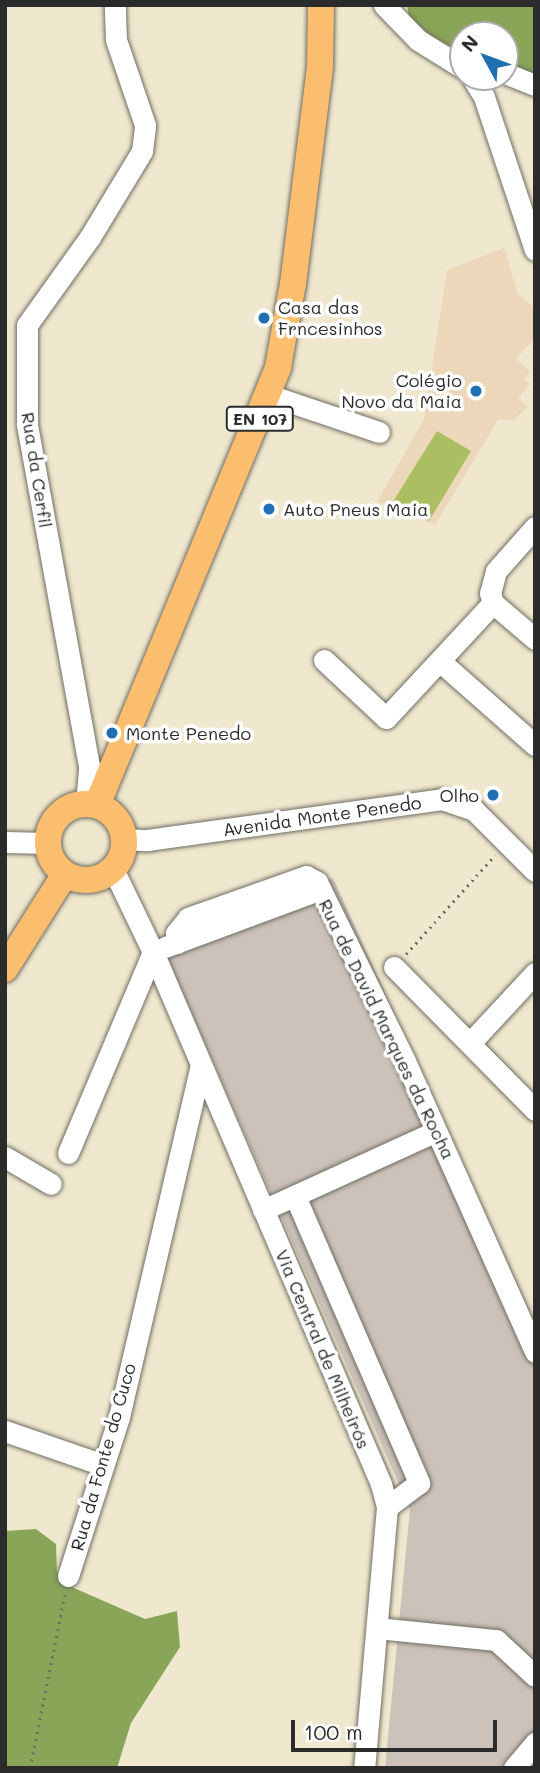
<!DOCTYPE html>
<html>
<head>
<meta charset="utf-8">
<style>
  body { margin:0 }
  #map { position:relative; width:540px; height:1773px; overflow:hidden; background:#f0e8ce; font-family:Mali,sans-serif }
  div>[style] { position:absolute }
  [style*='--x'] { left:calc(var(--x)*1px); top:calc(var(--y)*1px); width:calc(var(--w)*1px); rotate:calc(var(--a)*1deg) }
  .built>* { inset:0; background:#edd7bb }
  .industrial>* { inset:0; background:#ccc2b9 }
  .green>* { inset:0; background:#acbe62 }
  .forest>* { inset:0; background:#89a558 }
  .path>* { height:2.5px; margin-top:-1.25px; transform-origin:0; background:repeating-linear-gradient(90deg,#706d64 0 2px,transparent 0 7px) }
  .roads { filter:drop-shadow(0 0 2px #706d64) drop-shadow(0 0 2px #706d64) }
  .minor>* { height:21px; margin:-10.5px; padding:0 10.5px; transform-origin:10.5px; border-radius:10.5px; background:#fff }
  .major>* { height:26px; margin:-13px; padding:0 13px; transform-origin:13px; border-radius:13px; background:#fabe6e }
  .major>.ring { margin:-13px; padding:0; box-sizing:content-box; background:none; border:26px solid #fabe6e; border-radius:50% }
  .dots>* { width:19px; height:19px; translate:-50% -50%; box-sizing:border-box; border:4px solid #fff; border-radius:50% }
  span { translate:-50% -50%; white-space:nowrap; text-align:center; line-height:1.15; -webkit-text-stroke:7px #fff; paint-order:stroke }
  .shield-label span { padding:2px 5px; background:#fff; border:2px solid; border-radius:5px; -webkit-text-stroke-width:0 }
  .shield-label { font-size:16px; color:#2b2b2b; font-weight:700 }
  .poi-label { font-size:18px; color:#2b2b2b }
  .left { translate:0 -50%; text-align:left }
  .right { translate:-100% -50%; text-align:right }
  .street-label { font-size:18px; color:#2b2b2b }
  .frame { position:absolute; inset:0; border:7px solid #2b2b2b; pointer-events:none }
  .north { position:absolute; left:449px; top:21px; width:70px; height:70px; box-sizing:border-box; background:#fff; border:2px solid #aaa; border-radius:50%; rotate:311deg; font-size:19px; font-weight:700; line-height:28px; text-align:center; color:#2b2b2b }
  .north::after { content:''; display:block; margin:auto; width:24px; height:32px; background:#1f6fb2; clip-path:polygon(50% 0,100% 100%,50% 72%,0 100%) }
  .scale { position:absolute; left:291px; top:1720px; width:206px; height:32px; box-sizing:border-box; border:4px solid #2b2b2b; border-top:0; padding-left:9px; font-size:21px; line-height:24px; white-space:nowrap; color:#2b2b2b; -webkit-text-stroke:5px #fff; paint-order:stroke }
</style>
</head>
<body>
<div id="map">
  <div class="built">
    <div style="clip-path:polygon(504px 248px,518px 294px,535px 308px,535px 338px,516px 359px,530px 371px,524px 379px,530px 384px,518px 398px,528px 407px,513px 420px,498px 420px,435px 525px,377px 502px,424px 419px,447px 270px)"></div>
  </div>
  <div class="industrial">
    <div style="clip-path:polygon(333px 878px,535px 1324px,535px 1768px,385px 1768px,410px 1509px,164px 950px)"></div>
  </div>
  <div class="green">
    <div style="clip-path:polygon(437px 431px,471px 451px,429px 521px,394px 500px)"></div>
  </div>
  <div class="forest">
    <div style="clip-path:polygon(407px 5px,535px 5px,535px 85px,505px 74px,505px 35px,463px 35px,463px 53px,431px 36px,409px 17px)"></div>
    <div style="clip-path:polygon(36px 1529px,56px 1544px,57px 1573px,74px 1588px,145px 1619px,177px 1611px,180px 1647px,131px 1723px,117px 1768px,5px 1768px,5px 1531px)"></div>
  </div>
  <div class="path">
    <div style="--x:406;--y:954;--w:133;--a:-48"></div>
    <div style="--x:30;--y:1768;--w:178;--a:-78.7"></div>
  </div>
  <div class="roads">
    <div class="minor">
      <div style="--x:384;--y:5;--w:49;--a:45.8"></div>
      <div style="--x:418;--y:40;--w:53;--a:31.9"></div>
      <div style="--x:505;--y:73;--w:32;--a:22"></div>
      <div style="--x:472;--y:77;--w:23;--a:59"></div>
      <div style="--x:484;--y:97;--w:161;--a:71.6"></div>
      <div style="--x:269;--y:395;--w:116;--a:18.6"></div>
      <div style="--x:535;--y:527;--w:59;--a:131.6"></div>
      <div style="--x:496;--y:571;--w:23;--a:105"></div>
      <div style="--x:490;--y:593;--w:10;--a:73"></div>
      <div style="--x:493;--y:603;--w:55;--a:40.6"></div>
      <div style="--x:324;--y:660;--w:85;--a:43.1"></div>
      <div style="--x:386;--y:718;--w:157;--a:-47.1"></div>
      <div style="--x:442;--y:663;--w:124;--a:41.4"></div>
      <div style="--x:86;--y:804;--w:38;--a:-85"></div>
      <div style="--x:89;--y:766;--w:348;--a:-100.3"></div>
      <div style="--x:27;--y:424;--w:99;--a:-90"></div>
      <div style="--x:27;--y:325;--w:108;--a:-54.4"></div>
      <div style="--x:90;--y:237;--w:100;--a:-58.8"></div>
      <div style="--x:142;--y:151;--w:26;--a:-83"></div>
      <div style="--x:145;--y:125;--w:90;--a:-108.8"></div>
      <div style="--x:116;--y:40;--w:35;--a:-92"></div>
      <div style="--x:125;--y:839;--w:22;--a:3"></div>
      <div style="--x:147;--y:840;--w:298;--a:-7.9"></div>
      <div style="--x:442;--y:799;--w:34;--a:19"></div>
      <div style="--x:474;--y:810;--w:86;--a:45"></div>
      <div style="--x:5;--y:842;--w:43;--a:1.3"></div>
      <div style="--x:113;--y:869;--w:92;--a:64.3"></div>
      <div style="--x:153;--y:952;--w:579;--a:66.8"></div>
      <div style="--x:381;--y:1484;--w:24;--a:75"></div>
      <div style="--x:387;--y:1507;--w:262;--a:95"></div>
      <div style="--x:177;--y:943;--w:10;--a:-96"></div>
      <div style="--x:176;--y:933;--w:19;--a:-51"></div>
      <div style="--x:188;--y:918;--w:125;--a:-19.6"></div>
      <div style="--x:306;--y:876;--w:13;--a:29"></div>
      <div style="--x:317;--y:882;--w:199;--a:63.8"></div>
      <div style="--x:405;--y:1061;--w:319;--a:65.9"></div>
      <div style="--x:165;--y:947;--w:166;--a:-20.4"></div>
      <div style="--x:394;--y:967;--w:201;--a:45.4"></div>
      <div style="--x:470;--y:1043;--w:96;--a:-47.1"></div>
      <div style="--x:68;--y:1153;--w:218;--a:-67.1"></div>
      <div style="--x:5;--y:1157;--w:53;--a:30.4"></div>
      <div style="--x:295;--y:1196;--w:313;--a:66.6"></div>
      <div style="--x:419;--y:1483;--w:40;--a:143"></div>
      <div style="--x:263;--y:1210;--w:190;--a:-24.5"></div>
      <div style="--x:5;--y:1431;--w:104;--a:19.1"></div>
      <div style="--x:68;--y:1576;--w:167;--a:-72.2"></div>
      <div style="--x:119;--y:1417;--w:360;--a:-76.9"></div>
      <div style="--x:377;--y:1628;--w:120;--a:5.8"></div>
      <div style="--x:496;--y:1640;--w:53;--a:42.7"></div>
      <div style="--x:514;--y:1768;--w:33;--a:-50"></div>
    </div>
    <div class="major">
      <div class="ring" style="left:48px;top:804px;width:50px;height:50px"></div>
      <div style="--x:97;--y:805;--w:474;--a:-67.5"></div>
      <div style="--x:278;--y:367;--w:84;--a:-79.8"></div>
      <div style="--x:293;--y:284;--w:219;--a:-82.9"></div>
      <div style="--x:320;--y:67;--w:62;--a:-89.1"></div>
      <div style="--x:5;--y:969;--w:112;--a:-57.7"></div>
    </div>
  </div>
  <div class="dots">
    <div style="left:264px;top:318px;background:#1f6fb2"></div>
    <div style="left:476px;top:391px;background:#1f6fb2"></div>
    <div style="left:269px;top:509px;background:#1f6fb2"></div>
    <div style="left:112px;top:733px;background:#1f6fb2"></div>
    <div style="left:493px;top:795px;background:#1f6fb2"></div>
  </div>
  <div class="shield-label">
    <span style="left:260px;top:419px">EN 107</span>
  </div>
  <div class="poi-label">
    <span class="left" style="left:278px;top:318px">Casa das<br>Frncesinhos</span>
    <span class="right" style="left:462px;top:391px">Colégio<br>Novo da Maia</span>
    <span class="left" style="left:283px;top:509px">Auto Pneus Maia</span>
    <span class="left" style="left:126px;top:733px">Monte Penedo</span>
    <span class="right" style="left:479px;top:795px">Olho</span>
  </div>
  <div class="street-label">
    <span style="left:37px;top:470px;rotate:81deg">Rua da Cerfil</span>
    <span style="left:322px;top:816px;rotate:-8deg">Avenida Monte Penedo</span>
    <span style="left:387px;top:1029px;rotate:64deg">Rua de David Marques da Rocha</span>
    <span style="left:323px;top:1349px;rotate:67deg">Via Central de Milheirós</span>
    <span style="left:103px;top:1457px;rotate:-74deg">Rua da Fonte do Cuco</span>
  </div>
  <div class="frame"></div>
  <div class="north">N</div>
  <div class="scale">100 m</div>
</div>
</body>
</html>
